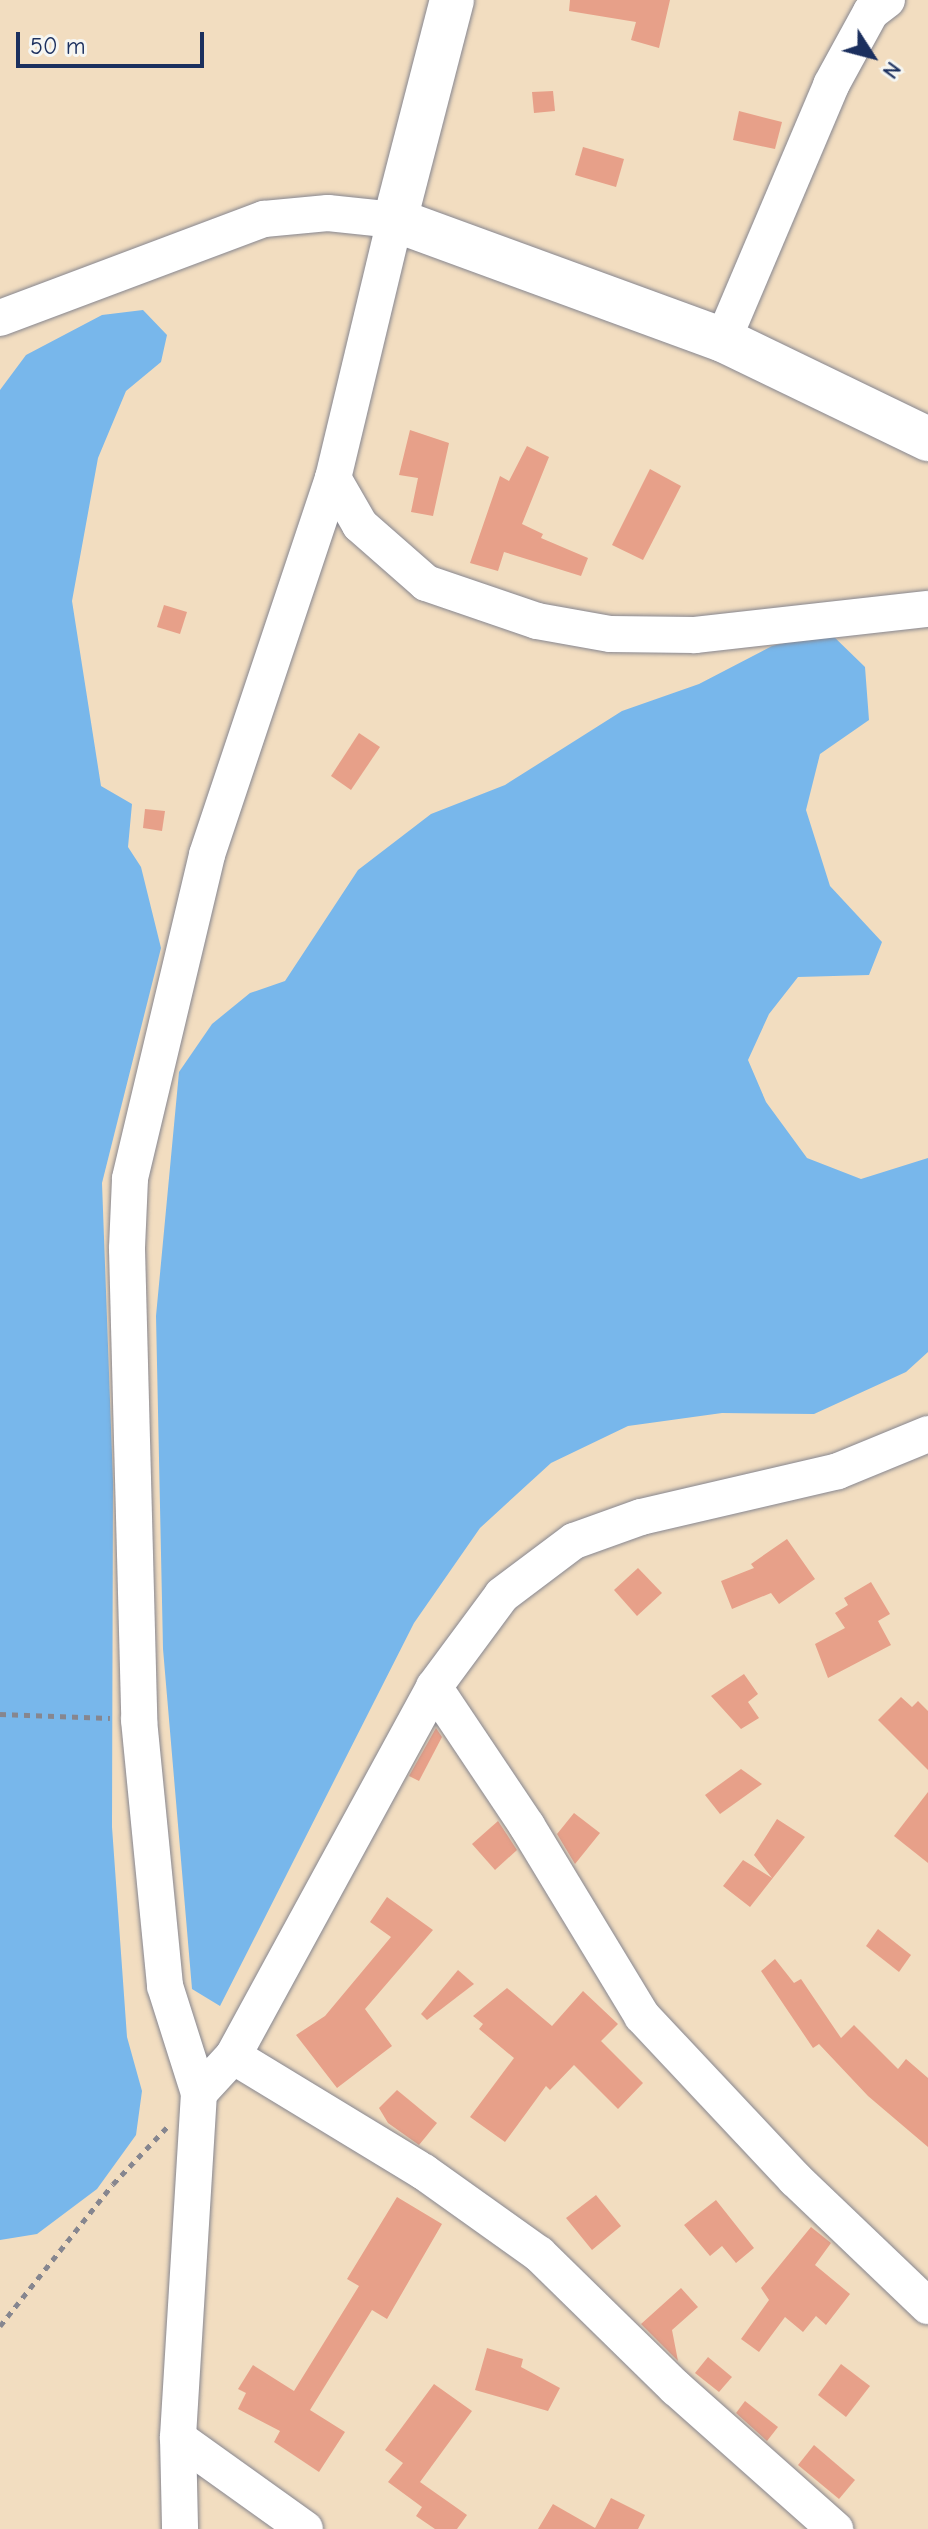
<!DOCTYPE html>
<html>
<head>
<meta charset="utf-8">
<style>
  body { margin:0 }
  #map { position:relative; width:928px; height:2529px; overflow:hidden; background:#f2ddc0; font-family:"Comic Neue",sans-serif }
  div>[style] { position:absolute }
  [style*='--x'] { left:calc(var(--x)*1px); top:calc(var(--y)*1px); width:calc(var(--w)*1px); rotate:calc(var(--a)*1deg) }
  .water>* { inset:0; background:#78b7eb }
  .building>* { inset:0; background:#e7a089 }
  .path>* { height:5px; margin-top:-2.5px; transform-origin:0; background:repeating-linear-gradient(90deg,#86868f 0 6px,transparent 0 12px) }
  .roads { filter:drop-shadow(0 0 2px #86868f) drop-shadow(0 0 2px #86868f) }
  .minor>* { height:36px; margin:-18px; padding:0 18px; transform-origin:18px; border-radius:18px; background:#fff }
  .major>* { height:44px; margin:-22px; padding:0 22px; transform-origin:22px; border-radius:22px; background:#fff }
  span { translate:-50% -50%; white-space:nowrap; text-align:center; line-height:1.15; -webkit-text-stroke:8px #f6f6f2; paint-order:stroke }
  .north { position:absolute; left:832px; top:16px; width:80px; height:80px; -webkit-text-stroke:6px #f6f6f2; paint-order:stroke; rotate:126deg; font-size:22px; font-weight:700; line-height:32px; text-align:center; color:#1b2f5e }
  .north::after { content:''; display:block; margin:auto; width:28px; height:36px; background:#1b2f5e; clip-path:polygon(50% 0,100% 100%,50% 72%,0 100%) }
  .scale { position:absolute; left:16px; top:32px; width:188px; height:36px; box-sizing:border-box; border:4px solid #1b2f5e; border-top:0; padding-left:10px; font-size:24px; line-height:28px; white-space:nowrap; color:#1b2f5e; -webkit-text-stroke:6px #f6f6f2; paint-order:stroke }
</style>
</head>
<body>
<div id="map">
  <div class="water">
    <div style="clip-path:polygon(143px 310px,167px 335px,161px 362px,126px 391px,98px 458px,72px 601px,101px 786px,132px 804px,128px 847px,141px 867px,161px 948px,102px 1183px,113px 1482px,112px 1827px,127px 2037px,142px 2091px,136px 2135px,97px 2189px,37px 2234px,0 2240px,0 390px,26px 355px,102px 315px)"></div>
    <div style="clip-path:polygon(829px 632px,865px 667px,869px 720px,820px 754px,806px 810px,830px 886px,882px 942px,869px 975px,798px 977px,769px 1014px,748px 1060px,766px 1102px,807px 1158px,861px 1179px,928px 1158px,928px 1352px,906px 1372px,814px 1414px,722px 1413px,628px 1426px,551px 1463px,480px 1528px,414px 1623px,220px 2006px,192px 1989px,163px 1649px,156px 1316px,179px 1072px,212px 1024px,250px 993px,285px 981px,358px 870px,431px 814px,505px 785px,622px 711px,699px 684px,772px 646px)"></div>
  </div>
  <div class="building">
    <div style="clip-path:polygon(570px 0,670px 0,659px 48px,631px 40px,636px 22px,569px 11px)"></div>
    <div style="clip-path:polygon(553px 91px,555px 111px,534px 113px,532px 92px)"></div>
    <div style="clip-path:polygon(739px 111px,782px 122px,775px 149px,733px 140px)"></div>
    <div style="clip-path:polygon(583px 147px,624px 159px,616px 187px,575px 175px)"></div>
    <div style="clip-path:polygon(410px 430px,449px 443px,433px 516px,411px 512px,418px 478px,399px 475px)"></div>
    <div style="clip-path:polygon(527px 446px,549px 457px,522px 524px,543px 534px,541px 538px,588px 558px,581px 576px,504px 552px,498px 571px,470px 563px,500px 476px,509px 481px)"></div>
    <div style="clip-path:polygon(650px 469px,681px 486px,643px 560px,612px 545px)"></div>
    <div style="clip-path:polygon(164px 605px,187px 612px,180px 634px,157px 627px)"></div>
    <div style="clip-path:polygon(359px 733px,380px 747px,351px 790px,331px 776px)"></div>
    <div style="clip-path:polygon(145px 809px,165px 811px,162px 831px,143px 828px)"></div>
    <div style="clip-path:polygon(787px 1539px,815px 1579px,779px 1604px,771px 1593px,732px 1609px,721px 1581px,754px 1568px,751px 1564px)"></div>
    <div style="clip-path:polygon(638px 1568px,662px 1593px,637px 1616px,614px 1590px)"></div>
    <div style="clip-path:polygon(871px 1582px,890px 1614px,878px 1621px,891px 1645px,828px 1678px,815px 1644px,845px 1628px,835px 1613px,848px 1605px,844px 1598px)"></div>
    <div style="clip-path:polygon(744px 1674px,758px 1694px,748px 1702px,759px 1718px,741px 1729px,711px 1696px)"></div>
    <div style="clip-path:polygon(901px 1697px,912px 1707px,918px 1701px,928px 1711px,928px 1770px,878px 1720px)"></div>
    <div style="clip-path:polygon(436px 1728px,442px 1737px,419px 1781px,409px 1776px)"></div>
    <div style="clip-path:polygon(741px 1769px,762px 1784px,720px 1814px,705px 1795px)"></div>
    <div style="clip-path:polygon(928px 1792px,928px 1863px,894px 1836px)"></div>
    <div style="clip-path:polygon(574px 1813px,600px 1833px,575px 1864px,557px 1834px)"></div>
    <div style="clip-path:polygon(777px 1819px,805px 1837px,750px 1907px,723px 1886px,743px 1860px,772px 1878px,754px 1855px)"></div>
    <div style="clip-path:polygon(498px 1821px,517px 1850px,495px 1870px,472px 1844px)"></div>
    <div style="clip-path:polygon(387px 1897px,433px 1930px,365px 2009px,392px 2046px,337px 2088px,296px 2035px,325px 2016px,391px 1937px,370px 1922px)"></div>
    <div style="clip-path:polygon(878px 1929px,911px 1955px,899px 1972px,866px 1946px)"></div>
    <div style="clip-path:polygon(775px 1959px,794px 1983px,801px 1979px,841px 2038px,854px 2025px,898px 2069px,906px 2059px,928px 2078px,928px 2147px,868px 2096px,819px 2044px,813px 2048px,761px 1971px)"></div>
    <div style="clip-path:polygon(458px 1970px,474px 1984px,427px 2020px,421px 2014px)"></div>
    <div style="clip-path:polygon(507px 1988px,552px 2026px,583px 1991px,618px 2024px,601px 2041px,643px 2083px,618px 2109px,574px 2065px,550px 2090px,546px 2086px,505px 2142px,470px 2117px,514px 2058px,479px 2029px,483px 2024px,473px 2016px)"></div>
    <div style="clip-path:polygon(397px 2090px,437px 2123px,419px 2145px,388px 2123px,379px 2108px)"></div>
    <div style="clip-path:polygon(596px 2195px,621px 2226px,592px 2250px,566px 2218px)"></div>
    <div style="clip-path:polygon(397px 2197px,442px 2224px,387px 2319px,372px 2310px,310px 2410px,345px 2432px,319px 2472px,274px 2442px,280px 2431px,238px 2409px,246px 2393px,238px 2389px,253px 2365px,294px 2391px,359px 2286px,347px 2279px)"></div>
    <div style="clip-path:polygon(716px 2200px,754px 2248px,736px 2263px,722px 2246px,710px 2256px,684px 2225px)"></div>
    <div style="clip-path:polygon(811px 2227px,831px 2243px,815px 2265px,850px 2294px,826px 2325px,816px 2316px,803px 2332px,785px 2317px,759px 2352px,741px 2339px,769px 2300px,761px 2288px)"></div>
    <div style="clip-path:polygon(681px 2288px,698px 2307px,672px 2330px,678px 2361px,641px 2324px)"></div>
    <div style="clip-path:polygon(487px 2348px,523px 2359px,521px 2367px,560px 2388px,548px 2411px,475px 2390px)"></div>
    <div style="clip-path:polygon(708px 2357px,732px 2377px,719px 2392px,695px 2373px)"></div>
    <div style="clip-path:polygon(841px 2364px,870px 2386px,846px 2417px,818px 2395px)"></div>
    <div style="clip-path:polygon(434px 2384px,472px 2411px,420px 2482px,467px 2515px,457px 2529px,435px 2529px,416px 2516px,422px 2507px,388px 2482px,403px 2463px,385px 2450px)"></div>
    <div style="clip-path:polygon(745px 2401px,778px 2427px,767px 2441px,736px 2413px)"></div>
    <div style="clip-path:polygon(814px 2445px,855px 2480px,839px 2499px,798px 2465px)"></div>
    <div style="clip-path:polygon(611px 2498px,645px 2515px,638px 2529px,538px 2529px,553px 2504px,595px 2528px)"></div>
  </div>
  <div class="path">
    <div style="--x:0;--y:1714;--w:110;--a:2.1"></div>
    <div style="--x:0;--y:2326;--w:181;--a:-51.5"></div>
    <div style="--x:113;--y:2184;--w:80;--a:-46.5"></div>
  </div>
  <div class="roads">
    <div class="minor">
      <div style="--x:0;--y:318;--w:282;--a:-20.6"></div>
      <div style="--x:264;--y:219;--w:64;--a:-5.4"></div>
      <div style="--x:328;--y:213;--w:67;--a:6"></div>
      <div style="--x:395;--y:220;--w:265;--a:103.5"></div>
      <div style="--x:333;--y:478;--w:397;--a:108.5"></div>
      <div style="--x:207;--y:855;--w:333;--a:103.4"></div>
      <div style="--x:130;--y:1179;--w:70;--a:92.5"></div>
      <div style="--x:127;--y:1249;--w:471;--a:88.5"></div>
      <div style="--x:139;--y:1720;--w:267;--a:84.4"></div>
      <div style="--x:165;--y:1986;--w:112;--a:72.4"></div>
      <div style="--x:199;--y:2093;--w:346;--a:93.5"></div>
      <div style="--x:178;--y:2438;--w:91;--a:88.7"></div>
      <div style="--x:723;--y:340;--w:277;--a:-67"></div>
      <div style="--x:831;--y:85;--w:83;--a:-61.3"></div>
      <div style="--x:871;--y:12;--w:20;--a:-37"></div>
      <div style="--x:333;--y:478;--w:54;--a:60.1"></div>
      <div style="--x:360;--y:525;--w:88;--a:41.3"></div>
      <div style="--x:426;--y:583;--w:117;--a:18.9"></div>
      <div style="--x:537;--y:621;--w:74;--a:10.1"></div>
      <div style="--x:610;--y:634;--w:85;--a:0.7"></div>
      <div style="--x:695;--y:635;--w:234;--a:-6.4"></div>
      <div style="--x:434;--y:1687;--w:167;--a:56.2"></div>
      <div style="--x:527;--y:1826;--w:222;--a:58.8"></div>
      <div style="--x:642;--y:2016;--w:224;--a:46.8"></div>
      <div style="--x:795;--y:2179;--w:184;--a:43.7"></div>
      <div style="--x:233;--y:2056;--w:223;--a:31.3"></div>
      <div style="--x:424;--y:2172;--w:141;--a:35.5"></div>
      <div style="--x:539;--y:2254;--w:192;--a:44.4"></div>
      <div style="--x:676;--y:2388;--w:213;--a:41.6"></div>
      <div style="--x:199;--y:2093;--w:50;--a:-47.4"></div>
      <div style="--x:233;--y:2056;--w:420;--a:-61.4"></div>
      <div style="--x:434;--y:1687;--w:114;--a:-53.5"></div>
      <div style="--x:502;--y:1595;--w:90;--a:-36.9"></div>
      <div style="--x:574;--y:1541;--w:71;--a:-19.7"></div>
      <div style="--x:641;--y:1517;--w:202;--a:-13.1"></div>
      <div style="--x:838;--y:1471;--w:97;--a:-22.3"></div>
      <div style="--x:178;--y:2438;--w:156;--a:35.6"></div>
    </div>
    <div class="major">
      <div style="--x:452;--y:0;--w:227;--a:104.5"></div>
      <div style="--x:395;--y:220;--w:349;--a:20.1"></div>
      <div style="--x:723;--y:340;--w:228;--a:25.8"></div>
    </div>
  </div>
  <div class="north">N</div>
  <div class="scale">50 m</div>
</div>
</body>
</html>
